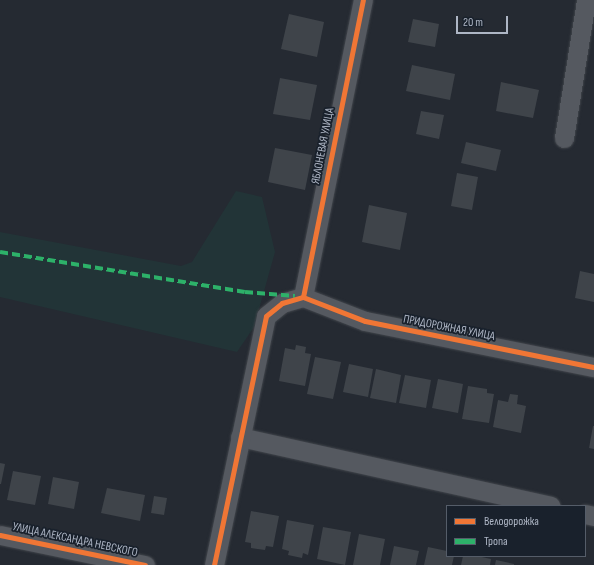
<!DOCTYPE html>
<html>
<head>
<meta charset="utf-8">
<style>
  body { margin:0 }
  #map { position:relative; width:594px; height:565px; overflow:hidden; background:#252a32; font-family:"Sofia Sans Condensed",sans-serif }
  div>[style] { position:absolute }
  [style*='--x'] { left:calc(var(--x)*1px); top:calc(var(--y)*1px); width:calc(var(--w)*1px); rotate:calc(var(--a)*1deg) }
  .green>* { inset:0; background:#223437 }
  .building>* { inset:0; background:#3f444a }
  .roads { filter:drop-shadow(0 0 1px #41454b) drop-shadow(0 0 1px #41454b) }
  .minor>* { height:19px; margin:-9.5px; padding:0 9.5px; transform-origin:9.5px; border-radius:9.5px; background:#555960 }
  .quiet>* { height:4px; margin-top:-2px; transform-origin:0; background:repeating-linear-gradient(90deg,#2db169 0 8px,transparent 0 12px) }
  .cycleway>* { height:5px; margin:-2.5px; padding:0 2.5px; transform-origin:2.5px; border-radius:2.5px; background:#f07635 }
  span { translate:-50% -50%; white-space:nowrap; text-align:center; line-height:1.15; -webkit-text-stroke:3.5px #19212c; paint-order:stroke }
  .street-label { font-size:12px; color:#aeb6c5 }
  .legend { position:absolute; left:446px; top:505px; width:140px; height:52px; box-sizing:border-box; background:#19212c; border:1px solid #555d69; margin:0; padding:5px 7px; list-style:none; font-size:12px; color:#aeb6c5 }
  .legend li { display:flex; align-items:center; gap:8px; height:20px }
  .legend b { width:20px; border:1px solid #555d69 }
  .scale { position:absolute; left:456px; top:16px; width:52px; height:18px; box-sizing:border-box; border:2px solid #aeb6c5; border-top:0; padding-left:5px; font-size:12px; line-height:14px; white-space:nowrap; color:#aeb6c5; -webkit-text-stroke:3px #19212c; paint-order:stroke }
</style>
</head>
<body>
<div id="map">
  <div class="green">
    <div style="clip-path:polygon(236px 191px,262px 197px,275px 252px,254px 327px,237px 352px,0 297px,0 232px,181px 266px,192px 262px)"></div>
  </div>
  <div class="building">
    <div style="clip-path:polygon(289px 14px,324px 22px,317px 57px,281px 49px)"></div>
    <div style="clip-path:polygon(413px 19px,439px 24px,435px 47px,408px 42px)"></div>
    <div style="clip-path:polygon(412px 65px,455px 74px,450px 100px,406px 91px)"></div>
    <div style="clip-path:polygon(280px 78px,317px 85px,310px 120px,273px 114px)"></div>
    <div style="clip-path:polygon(501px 82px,539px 90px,533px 118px,496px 111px)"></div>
    <div style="clip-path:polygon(421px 111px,444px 115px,439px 139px,416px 134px)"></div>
    <div style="clip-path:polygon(466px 142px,501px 150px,496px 171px,461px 163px)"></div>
    <div style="clip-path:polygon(275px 148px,312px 155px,305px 190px,268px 182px)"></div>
    <div style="clip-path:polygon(457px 173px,478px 177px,472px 210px,451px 206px)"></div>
    <div style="clip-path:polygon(369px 205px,407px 213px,400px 250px,362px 242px)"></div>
    <div style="clip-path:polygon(580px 271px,594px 274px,594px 302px,575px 298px)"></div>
    <div style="clip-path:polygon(296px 345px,306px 347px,305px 353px,311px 354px,305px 386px,279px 381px,285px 348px,295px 350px)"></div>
    <div style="clip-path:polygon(315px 357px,341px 362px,333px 399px,307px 394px)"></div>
    <div style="clip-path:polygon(349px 364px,373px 369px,368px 397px,343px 392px)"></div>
    <div style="clip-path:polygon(376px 369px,401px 375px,396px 403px,370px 398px)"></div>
    <div style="clip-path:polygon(405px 375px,431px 380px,426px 408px,399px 403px)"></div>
    <div style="clip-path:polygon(438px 379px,463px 384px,458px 413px,432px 408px)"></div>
    <div style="clip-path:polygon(468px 386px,487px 389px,487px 393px,494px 394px,489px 423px,462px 419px)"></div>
    <div style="clip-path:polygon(510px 394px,518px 395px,517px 404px,526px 406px,521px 433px,493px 427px,498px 400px,508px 402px)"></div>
    <div style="clip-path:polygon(593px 426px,594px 426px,594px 449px,589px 448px)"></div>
    <div style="clip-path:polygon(0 463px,5px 464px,1px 484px,0 484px)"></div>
    <div style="clip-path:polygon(13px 471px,41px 476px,35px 505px,7px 500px)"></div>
    <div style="clip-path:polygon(53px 477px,79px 482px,74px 509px,48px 504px)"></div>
    <div style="clip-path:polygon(107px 488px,145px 495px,140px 521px,101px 513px)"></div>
    <div style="clip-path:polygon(154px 496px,167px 498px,164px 515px,151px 513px)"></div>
    <div style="clip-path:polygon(251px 511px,279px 516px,273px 547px,266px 546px,265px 550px,251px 548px,251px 543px,245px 542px)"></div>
    <div style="clip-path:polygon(287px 520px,314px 525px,308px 555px,303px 553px,302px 558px,288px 555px,289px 551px,282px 549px)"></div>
    <div style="clip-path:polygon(323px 527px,351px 532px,345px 565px,317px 559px)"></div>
    <div style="clip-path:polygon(359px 534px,385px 539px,380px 565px,353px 565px)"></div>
    <div style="clip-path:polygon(394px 546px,419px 551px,416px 565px,390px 565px)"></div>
    <div style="clip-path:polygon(428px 547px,447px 551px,447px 556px,454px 556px,452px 565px,424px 565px)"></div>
    <div style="clip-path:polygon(463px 556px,477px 556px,491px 559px,490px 565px,461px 565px)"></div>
    <div style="clip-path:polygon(496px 560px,514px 564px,514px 565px,495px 565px)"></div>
  </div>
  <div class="roads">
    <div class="minor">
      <div style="--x:564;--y:138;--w:140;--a:-80.9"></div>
      <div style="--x:303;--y:297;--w:303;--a:-78.6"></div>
      <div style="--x:303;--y:297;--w:66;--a:21.2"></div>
      <div style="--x:365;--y:321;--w:234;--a:11.4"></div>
      <div style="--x:240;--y:437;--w:318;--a:12.5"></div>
      <div style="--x:585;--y:514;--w:9;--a:13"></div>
      <div style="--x:0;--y:535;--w:148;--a:11.7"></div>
      <div style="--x:214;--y:565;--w:254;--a:-78.2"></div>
      <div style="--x:266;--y:316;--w:21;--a:-39"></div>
      <div style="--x:282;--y:303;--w:22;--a:-16"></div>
    </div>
  </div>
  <div class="quiet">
    <div style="--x:0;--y:252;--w:248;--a:9.3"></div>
    <div style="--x:245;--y:292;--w:50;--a:4.6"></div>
  </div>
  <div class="cycleway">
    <div style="--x:303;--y:297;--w:303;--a:-78.6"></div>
    <div style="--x:303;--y:297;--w:66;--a:21.2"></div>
    <div style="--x:365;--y:321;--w:234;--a:11.4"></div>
    <div style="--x:0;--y:535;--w:148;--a:11.7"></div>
    <div style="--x:214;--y:565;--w:254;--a:-78.2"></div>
    <div style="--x:266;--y:316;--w:21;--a:-39"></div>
    <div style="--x:282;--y:303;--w:22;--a:-16"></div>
  </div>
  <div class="street-label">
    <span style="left:323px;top:146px;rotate:-79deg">ЯБЛОНЕВАЯ УЛИЦА</span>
    <span style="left:449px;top:328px;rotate:11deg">ПРИДОРОЖНАЯ УЛИЦА</span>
    <span style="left:75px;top:540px;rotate:12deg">УЛИЦА АЛЕКСАНДРА НЕВСКОГО</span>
  </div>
  <ul class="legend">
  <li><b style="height:5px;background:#f07635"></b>Велодорожка</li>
  <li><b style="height:5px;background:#2db169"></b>Тропа</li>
  </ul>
  <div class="scale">20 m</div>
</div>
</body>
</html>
